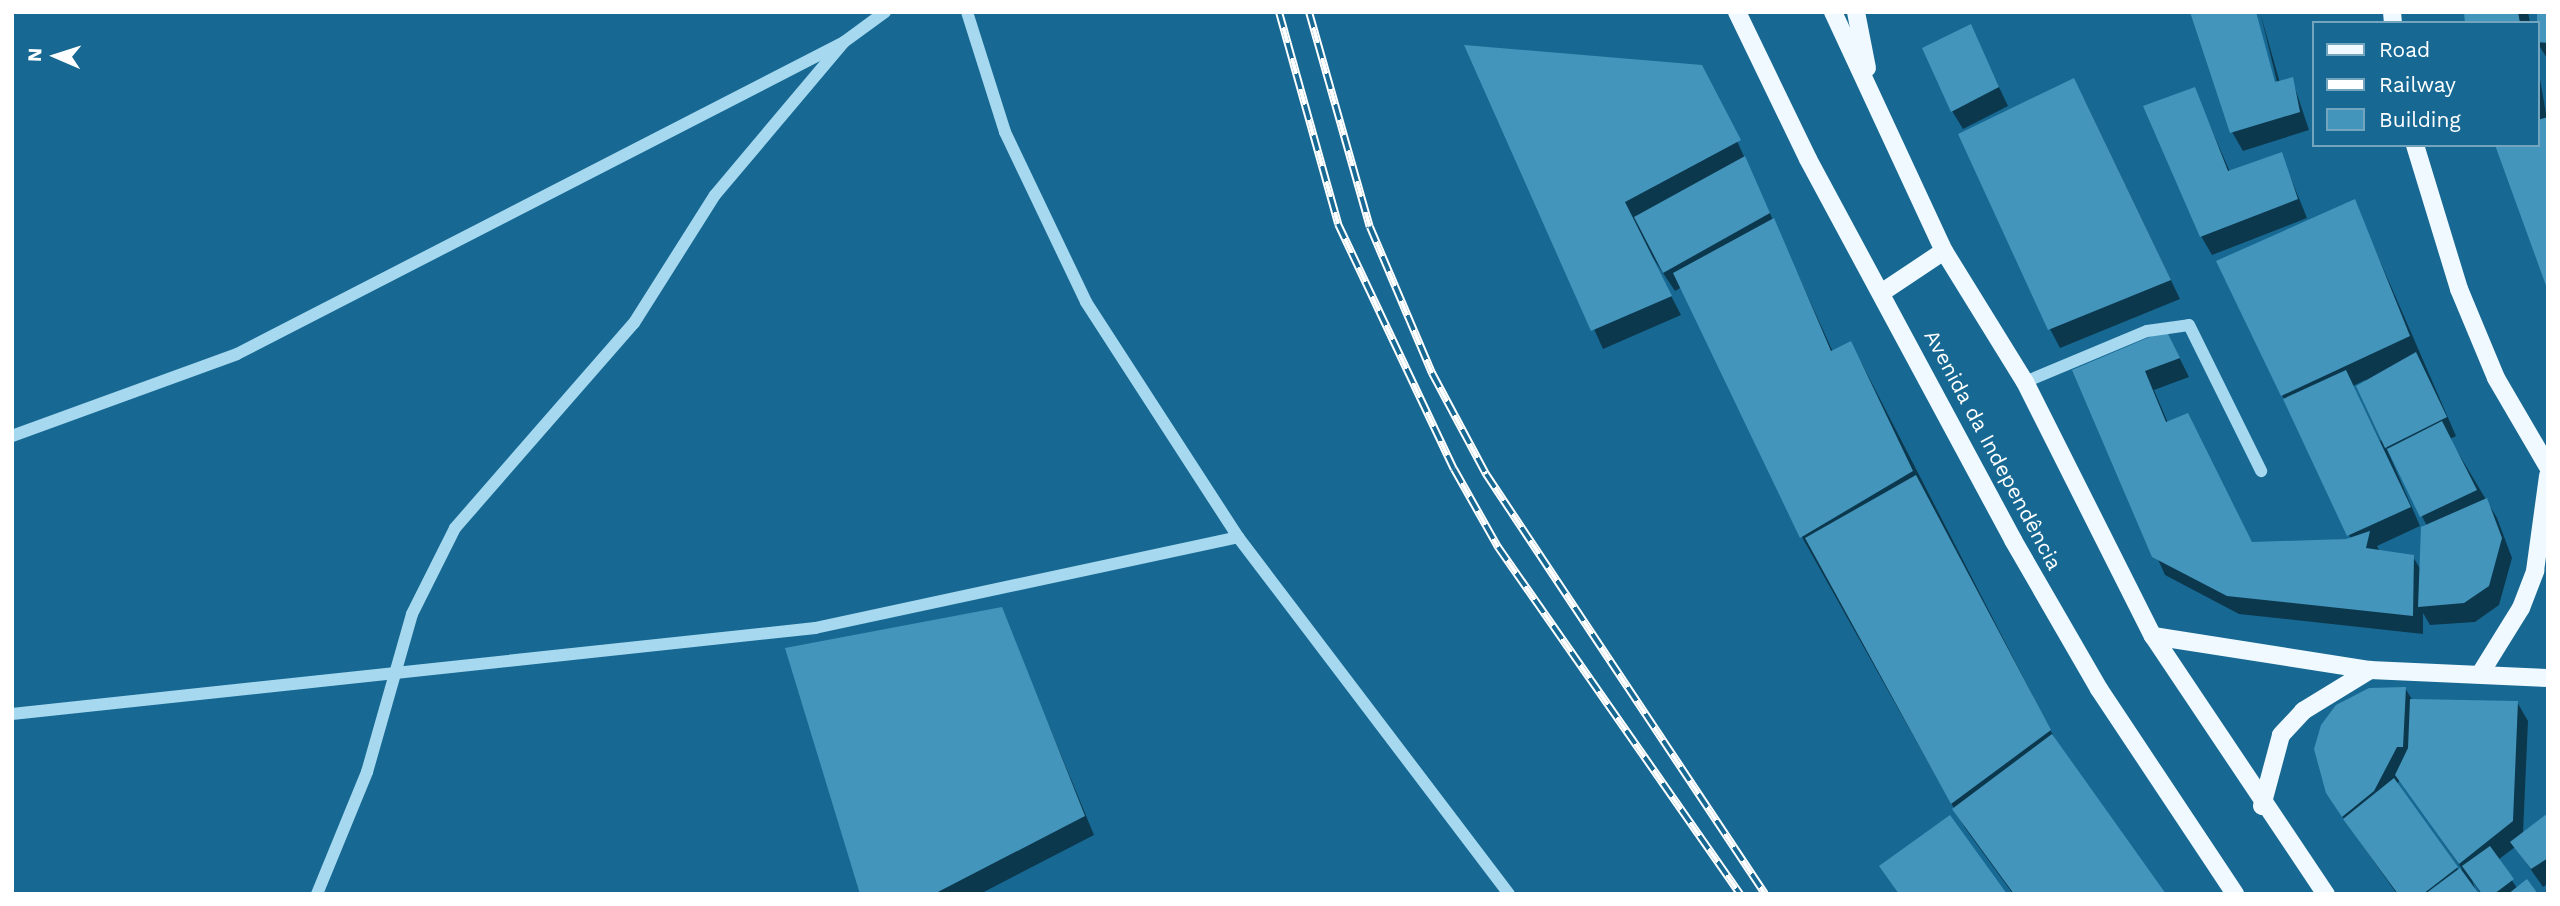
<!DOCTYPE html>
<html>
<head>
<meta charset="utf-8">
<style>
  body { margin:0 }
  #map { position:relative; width:2560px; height:906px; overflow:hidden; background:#176993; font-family:"Work Sans",sans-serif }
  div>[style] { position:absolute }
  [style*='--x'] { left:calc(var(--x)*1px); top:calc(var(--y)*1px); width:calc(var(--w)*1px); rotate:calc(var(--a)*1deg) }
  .shadow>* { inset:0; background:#0007 }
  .building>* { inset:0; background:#4495bc }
  .minor>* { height:12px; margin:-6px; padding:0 6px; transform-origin:6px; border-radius:6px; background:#a6d9f0 }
  .major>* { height:18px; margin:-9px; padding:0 9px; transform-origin:9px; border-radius:9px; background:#eff9ff }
  .rail>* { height:8px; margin-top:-4px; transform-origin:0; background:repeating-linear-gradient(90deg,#176993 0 16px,#fff 0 32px); box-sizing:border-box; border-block:2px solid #fff }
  span { translate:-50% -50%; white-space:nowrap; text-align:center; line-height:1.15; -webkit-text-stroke:7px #176993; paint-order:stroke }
  .street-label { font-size:21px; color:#fff }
  .frame { position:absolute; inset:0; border:14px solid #fff; pointer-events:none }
  .legend { position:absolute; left:2312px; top:21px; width:228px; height:126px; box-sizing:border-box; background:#176993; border:2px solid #74a5be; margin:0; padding:9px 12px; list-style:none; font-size:21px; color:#fff }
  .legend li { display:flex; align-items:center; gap:14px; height:35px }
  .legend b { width:35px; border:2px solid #74a5be }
  .north { position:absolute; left:21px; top:21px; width:70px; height:70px; -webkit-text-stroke:5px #176993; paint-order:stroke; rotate:273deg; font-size:19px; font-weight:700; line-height:28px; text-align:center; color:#fff }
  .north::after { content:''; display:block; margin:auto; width:24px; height:32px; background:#fff; clip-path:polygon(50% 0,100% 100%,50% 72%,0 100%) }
</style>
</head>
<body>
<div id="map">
  <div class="shadow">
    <div style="clip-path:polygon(2260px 12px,2280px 83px,2292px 79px,2309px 130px,2243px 151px,2232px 132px,2279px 90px)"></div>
    <div style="clip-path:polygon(2466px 12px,2528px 12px,2530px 23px,2467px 23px)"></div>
    <div style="clip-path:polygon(2548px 12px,2548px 60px,2537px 42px)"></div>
    <div style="clip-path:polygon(1970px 26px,2008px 106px,1963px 129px,1952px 111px)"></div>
    <div style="clip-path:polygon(1467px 47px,1712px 86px,1833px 352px,1861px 362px,2058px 745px,2164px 894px,2013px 894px,1965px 828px,1802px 537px,1682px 287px,1675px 291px,1647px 249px,1681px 315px,1603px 349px)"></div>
    <div style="clip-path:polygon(2537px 62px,2547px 119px,2548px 286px,2497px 145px,2537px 145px)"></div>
    <div style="clip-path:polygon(2194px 89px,2230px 172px,2281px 154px,2307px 218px,2212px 255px,2201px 236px)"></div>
    <div style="clip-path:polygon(2084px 99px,2180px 299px,2060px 348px,2050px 329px)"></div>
    <div style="clip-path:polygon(evenodd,2354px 201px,2456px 436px,2450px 439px,2497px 518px,2512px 558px,2499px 605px,2475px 622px,2430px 625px,2423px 613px,2423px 634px,2239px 614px,2165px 575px,2074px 371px,2176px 351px,2189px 377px,2154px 390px,2168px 423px,2253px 544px,2351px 539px,2282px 395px,2354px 201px,2365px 380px,2383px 439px,2380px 441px,2353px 386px,2365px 380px,2354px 201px,2383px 440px,2427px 526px,2421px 570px,2413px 557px,2380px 552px,2377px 546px,2420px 526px,2383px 440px)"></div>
    <div style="clip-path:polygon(1001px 609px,1094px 835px,980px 894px,862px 894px)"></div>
    <div style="clip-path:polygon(evenodd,2405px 688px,2413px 701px,2517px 702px,2528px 721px,2523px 834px,2548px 815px,2548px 884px,2543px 887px,2515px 847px,2498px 860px,2517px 888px,2535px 894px,2481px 894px,2472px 880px,2477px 894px,2397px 894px,2339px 812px,2405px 688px,2400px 779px,2462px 869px,2459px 871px,2397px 785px,2400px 779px)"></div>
  </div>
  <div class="building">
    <div style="clip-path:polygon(2190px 12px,2256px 12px,2275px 82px,2293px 77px,2300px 112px,2230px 133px)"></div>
    <div style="clip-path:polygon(2464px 12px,2518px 12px,2520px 23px,2465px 23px)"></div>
    <div style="clip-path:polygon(2537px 12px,2548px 12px,2548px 43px,2537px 42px)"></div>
    <div style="clip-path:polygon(1971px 24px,1999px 87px,1951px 112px,1922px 48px)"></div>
    <div style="clip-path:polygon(1464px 45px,1702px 65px,1741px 140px,1625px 202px,1672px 296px,1591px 331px)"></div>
    <div style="clip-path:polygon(2074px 78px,2171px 280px,2048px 330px,1958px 134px)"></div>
    <div style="clip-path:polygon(2195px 87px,2228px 171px,2282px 152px,2298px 199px,2200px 237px,2143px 106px)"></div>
    <div style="clip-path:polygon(2548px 117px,2548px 291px,2495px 145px,2537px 145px,2537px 120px)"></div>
    <div style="clip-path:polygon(1745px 156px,1770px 213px,1663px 273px,1634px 217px)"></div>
    <div style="clip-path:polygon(2355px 199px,2410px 336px,2281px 396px,2216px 261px)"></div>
    <div style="clip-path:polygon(1774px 218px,1831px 351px,1851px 341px,1913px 471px,1800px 538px,1673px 273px)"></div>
    <div style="clip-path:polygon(2166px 330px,2180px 358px,2145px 371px,2166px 422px,2188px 413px,2252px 542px,2346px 539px,2370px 531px,2366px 548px,2414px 555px,2413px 616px,2227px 596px,2152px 557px,2072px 370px)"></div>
    <div style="clip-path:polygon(2416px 352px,2447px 417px,2385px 448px,2356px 386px)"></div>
    <div style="clip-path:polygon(2346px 370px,2411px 507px,2347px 536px,2283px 399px)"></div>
    <div style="clip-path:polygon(2442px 421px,2477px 490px,2420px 517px,2387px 449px)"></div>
    <div style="clip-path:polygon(1916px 475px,2051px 730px,1951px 804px,1805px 538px)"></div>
    <div style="clip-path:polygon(2487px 498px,2502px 538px,2489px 586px,2464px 603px,2418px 607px,2421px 527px)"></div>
    <div style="clip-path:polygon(1002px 607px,1085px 816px,934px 894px,860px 894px,785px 648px)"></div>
    <div style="clip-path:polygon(2406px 687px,2403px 747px,2397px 747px,2374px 791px,2342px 817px,2326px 793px,2314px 749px,2321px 725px,2336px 705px,2369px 688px)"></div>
    <div style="clip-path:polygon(2410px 699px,2518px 701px,2513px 821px,2459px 864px,2395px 775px,2408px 748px)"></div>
    <div style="clip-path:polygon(2052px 734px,2166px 894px,2014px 894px,1952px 809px)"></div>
    <div style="clip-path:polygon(2394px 778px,2458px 867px,2423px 894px,2398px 894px,2343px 819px)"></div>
    <div style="clip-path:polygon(2548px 813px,2548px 858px,2531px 869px,2510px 842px)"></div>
    <div style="clip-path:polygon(1950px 815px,2007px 894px,1899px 894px,1879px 866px)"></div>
    <div style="clip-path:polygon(2490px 846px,2514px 879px,2494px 894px,2482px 894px,2462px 866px)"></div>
    <div style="clip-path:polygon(2460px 868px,2479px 894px,2425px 894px)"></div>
    <div style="clip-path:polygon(2527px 879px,2538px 894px,2508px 894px)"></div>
  </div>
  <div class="minor">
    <div style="--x:967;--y:12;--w:126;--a:72.4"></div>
    <div style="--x:1005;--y:132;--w:188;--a:64.5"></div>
    <div style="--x:1086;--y:302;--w:280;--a:57.1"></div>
    <div style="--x:1238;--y:537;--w:448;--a:52.8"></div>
    <div style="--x:2025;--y:382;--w:132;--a:-22.7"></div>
    <div style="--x:2147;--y:331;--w:42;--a:-8.1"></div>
    <div style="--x:2189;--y:325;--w:163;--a:63.7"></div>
    <div style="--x:12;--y:436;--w:239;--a:-20"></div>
    <div style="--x:237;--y:354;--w:682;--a:-27.2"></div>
    <div style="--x:844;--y:42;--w:51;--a:-36.2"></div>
    <div style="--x:12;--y:714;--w:808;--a:-6.11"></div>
    <div style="--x:815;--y:628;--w:433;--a:-12.1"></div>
    <div style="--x:317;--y:894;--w:132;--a:-67.7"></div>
    <div style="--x:367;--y:772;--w:164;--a:-74.1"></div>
    <div style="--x:412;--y:614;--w:96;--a:-63.4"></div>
    <div style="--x:455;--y:528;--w:272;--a:-48.9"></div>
    <div style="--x:634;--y:323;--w:151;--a:-57.7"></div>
    <div style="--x:715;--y:195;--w:200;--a:-49.9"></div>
  </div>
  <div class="major">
    <div style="--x:1737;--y:12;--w:163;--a:64.2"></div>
    <div style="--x:1808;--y:159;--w:433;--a:61.7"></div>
    <div style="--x:2013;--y:540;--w:172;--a:60"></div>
    <div style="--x:2099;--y:689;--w:246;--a:56.4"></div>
    <div style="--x:1833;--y:12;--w:264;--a:65.1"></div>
    <div style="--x:1944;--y:251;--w:154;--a:58.3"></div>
    <div style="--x:2025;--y:382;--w:284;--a:63.3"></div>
    <div style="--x:2153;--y:636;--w:311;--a:56.2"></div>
    <div style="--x:1856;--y:12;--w:57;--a:78.9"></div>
    <div style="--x:2392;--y:12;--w:11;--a:85"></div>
    <div style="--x:2415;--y:145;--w:151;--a:73"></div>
    <div style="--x:2459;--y:289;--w:96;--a:67.4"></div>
    <div style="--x:2496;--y:378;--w:103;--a:59.7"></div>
    <div style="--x:1884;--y:291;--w:72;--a:-33.7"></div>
    <div style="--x:2153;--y:636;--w:220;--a:8.9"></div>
    <div style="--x:2370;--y:670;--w:178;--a:2.6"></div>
    <div style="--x:2480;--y:674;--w:78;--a:-58.2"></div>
    <div style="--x:2521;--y:608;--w:40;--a:-69"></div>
    <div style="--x:2535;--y:571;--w:96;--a:-82.2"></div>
    <div style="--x:2262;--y:806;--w:73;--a:-75"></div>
    <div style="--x:2281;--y:735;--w:33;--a:-47"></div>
    <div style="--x:2303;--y:711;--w:79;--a:-31.5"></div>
  </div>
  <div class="rail">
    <div style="--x:1279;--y:12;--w:220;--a:74.4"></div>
    <div style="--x:1338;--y:224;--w:271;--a:64.7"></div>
    <div style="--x:1454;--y:469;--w:90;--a:60.6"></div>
    <div style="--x:1498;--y:547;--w:423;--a:55.1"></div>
    <div style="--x:1309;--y:12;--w:223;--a:74.2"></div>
    <div style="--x:1370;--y:227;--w:159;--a:67"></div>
    <div style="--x:1432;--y:373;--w:115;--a:61.9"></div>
    <div style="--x:1486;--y:474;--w:504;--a:56.4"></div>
  </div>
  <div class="street-label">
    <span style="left:1993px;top:450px;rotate:62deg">Avenida da Independência</span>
  </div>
  <div class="frame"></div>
  <ul class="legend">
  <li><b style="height:9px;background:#eff9ff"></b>Road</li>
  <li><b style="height:9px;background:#fff"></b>Railway</li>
  <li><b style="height:19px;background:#4495bc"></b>Building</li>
  </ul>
  <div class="north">N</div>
</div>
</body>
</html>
